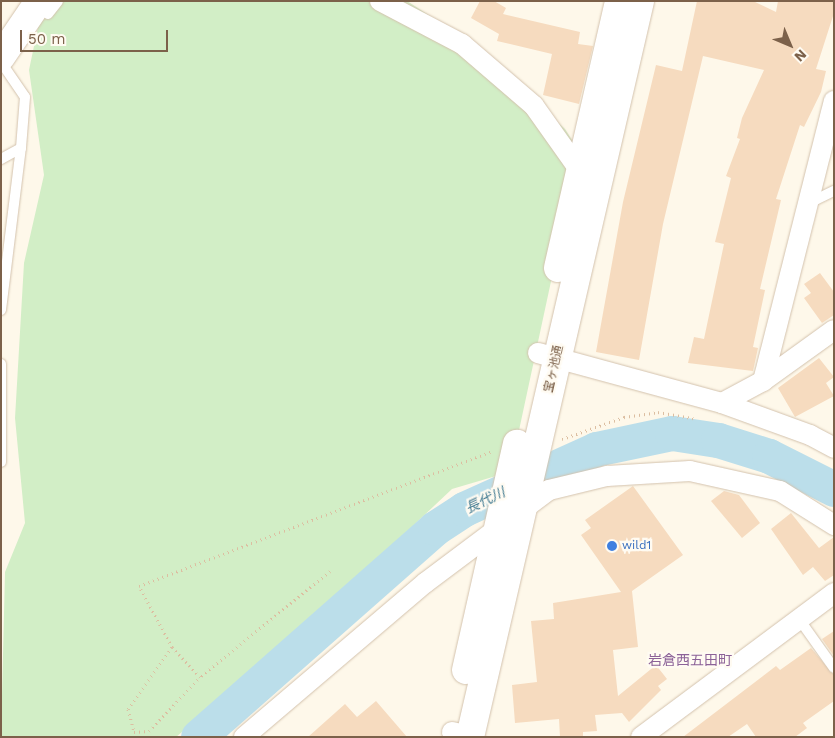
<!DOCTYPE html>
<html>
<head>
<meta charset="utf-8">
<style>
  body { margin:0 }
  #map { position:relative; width:835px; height:738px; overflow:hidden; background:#fef8ea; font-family:"Work Sans","Noto Sans JP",sans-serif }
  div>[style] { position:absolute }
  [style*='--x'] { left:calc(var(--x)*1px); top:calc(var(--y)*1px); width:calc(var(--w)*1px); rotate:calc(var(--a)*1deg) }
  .green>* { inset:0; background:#d2eec6 }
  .river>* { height:35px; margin:-17.5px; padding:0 17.5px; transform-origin:17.5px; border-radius:17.5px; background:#bbdeea }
  .building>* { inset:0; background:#f6dbbf }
  .path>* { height:3px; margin-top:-1.5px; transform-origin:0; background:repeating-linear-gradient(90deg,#dcbea1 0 1px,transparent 0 5px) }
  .roads { filter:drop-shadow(0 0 1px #d3c2ad) drop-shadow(0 0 1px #d3c2ad) }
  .lane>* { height:10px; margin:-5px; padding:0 5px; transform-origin:5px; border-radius:5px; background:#fff }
  .street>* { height:20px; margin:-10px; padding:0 10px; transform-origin:10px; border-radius:10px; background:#fff }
  .secondary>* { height:28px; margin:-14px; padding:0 14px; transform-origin:14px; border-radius:14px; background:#fff }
  .dots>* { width:14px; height:14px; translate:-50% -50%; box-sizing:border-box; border:2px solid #fffbf2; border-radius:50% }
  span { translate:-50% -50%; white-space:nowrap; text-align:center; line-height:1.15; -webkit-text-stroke:4.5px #fffbf2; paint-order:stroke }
  .street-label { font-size:12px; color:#7c614a }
  .shop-label { font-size:12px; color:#366cbe }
  .left { translate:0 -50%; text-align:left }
  .water-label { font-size:14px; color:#417a91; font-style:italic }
  .neighbourhood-label { font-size:14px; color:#8c6298 }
  .frame { position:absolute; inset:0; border:2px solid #7c614a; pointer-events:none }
  .north { position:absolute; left:765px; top:20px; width:50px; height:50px; -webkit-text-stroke:4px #fffbf2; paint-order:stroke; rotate:135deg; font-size:14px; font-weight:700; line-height:20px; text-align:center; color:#7c614a }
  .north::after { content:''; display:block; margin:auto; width:18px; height:22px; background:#7c614a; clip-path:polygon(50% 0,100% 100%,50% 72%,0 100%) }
  .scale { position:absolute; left:20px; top:30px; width:148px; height:22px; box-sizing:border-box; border:2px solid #7c614a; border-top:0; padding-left:6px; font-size:15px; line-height:18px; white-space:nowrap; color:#7c614a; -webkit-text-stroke:4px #fffbf2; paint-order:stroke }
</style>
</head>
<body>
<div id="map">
  <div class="green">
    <div style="clip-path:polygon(53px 1px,407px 1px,470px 42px,565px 129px,579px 151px,512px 463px,496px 476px,452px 489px,293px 639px,176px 737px,1px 737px,5px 572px,25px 523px,15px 418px,24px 263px,44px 175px,29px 70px,38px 27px)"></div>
  </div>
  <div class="river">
    <div style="--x:198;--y:737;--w:316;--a:-41.4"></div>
    <div style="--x:435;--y:528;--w:35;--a:-33"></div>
    <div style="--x:464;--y:509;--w:145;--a:-24.4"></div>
    <div style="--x:596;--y:449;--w:78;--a:-11.9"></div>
    <div style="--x:672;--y:433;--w:47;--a:8.7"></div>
    <div style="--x:718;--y:440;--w:53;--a:17.4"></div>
    <div style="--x:769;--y:456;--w:73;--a:26.9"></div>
  </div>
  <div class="building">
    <div style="clip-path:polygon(480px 1px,494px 1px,506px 8px,503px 14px,580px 32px,578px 44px,593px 46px,579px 104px,543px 95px,552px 54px,497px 41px,499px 34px,471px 18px)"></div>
    <div style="clip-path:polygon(697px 1px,753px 1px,776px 12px,778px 1px,834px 1px,834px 13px,816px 69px,826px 71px,821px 92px,804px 127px,800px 125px,776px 199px,781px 200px,760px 289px,765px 290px,753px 347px,758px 348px,753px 371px,688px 363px,694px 337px,704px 339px,724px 244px,715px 242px,731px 178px,726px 176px,740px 139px,737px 138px,742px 118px,764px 70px,703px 56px,663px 224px,639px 360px,596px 352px,623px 202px,656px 65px,682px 71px)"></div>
    <div style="clip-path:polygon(820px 273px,834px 292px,834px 315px,822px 323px,804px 298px,811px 293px,804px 284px)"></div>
    <div style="clip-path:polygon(819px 358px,834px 377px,826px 383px,834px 396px,795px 417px,778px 388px)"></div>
    <div style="clip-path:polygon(633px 486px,683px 555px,632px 591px,638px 647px,613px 650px,618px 696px,656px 665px,667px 679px,658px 686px,661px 690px,629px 722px,622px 713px,595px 715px,597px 731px,583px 732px,583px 737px,560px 737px,559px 719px,515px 723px,512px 685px,537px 682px,531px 621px,554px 619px,553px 603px,621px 592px,581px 535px,591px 528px,585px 520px)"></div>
    <div style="clip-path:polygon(724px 491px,739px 495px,760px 523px,742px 538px,711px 501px)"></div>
    <div style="clip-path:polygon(791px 513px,819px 548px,834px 537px,834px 575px,825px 581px,813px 567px,803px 575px,771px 529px)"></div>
    <div style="clip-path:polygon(834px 631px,834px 656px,822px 639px)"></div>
    <div style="clip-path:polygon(811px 648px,834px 675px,834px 701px,803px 723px,807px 728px,795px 737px,756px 737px,747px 724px,728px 737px,683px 737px,776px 666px,780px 670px)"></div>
    <div style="clip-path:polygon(376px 701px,407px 737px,308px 737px,345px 704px,357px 717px)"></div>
  </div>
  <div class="path">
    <div style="--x:562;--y:439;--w:66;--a:-19.5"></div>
    <div style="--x:624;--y:417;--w:34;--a:-8"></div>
    <div style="--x:658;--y:412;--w:36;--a:10"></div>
    <div style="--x:330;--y:571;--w:168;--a:140.8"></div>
    <div style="--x:200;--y:677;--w:41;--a:-133"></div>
    <div style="--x:172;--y:647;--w:69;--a:-118.4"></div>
    <div style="--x:139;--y:586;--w:378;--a:-20.9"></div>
    <div style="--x:172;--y:647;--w:76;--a:125.4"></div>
    <div style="--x:128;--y:709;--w:24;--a:75"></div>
    <div style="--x:134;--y:732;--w:15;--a:-4"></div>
    <div style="--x:149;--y:731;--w:74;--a:-46.6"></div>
  </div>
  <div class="roads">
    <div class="lane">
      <div style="--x:48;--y:14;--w:16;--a:-52"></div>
      <div style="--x:1;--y:62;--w:42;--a:55.6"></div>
      <div style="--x:25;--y:97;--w:51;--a:94.5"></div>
      <div style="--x:21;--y:148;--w:23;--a:151"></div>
      <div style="--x:809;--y:203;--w:28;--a:-26"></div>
      <div style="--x:1;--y:310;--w:163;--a:-83"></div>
      <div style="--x:1;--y:364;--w:98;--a:90"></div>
      <div style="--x:799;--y:619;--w:60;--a:54.5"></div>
    </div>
    <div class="street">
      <div style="--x:380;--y:1;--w:93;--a:27.7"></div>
      <div style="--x:462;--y:44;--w:95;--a:40.7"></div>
      <div style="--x:534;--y:106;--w:80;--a:54.7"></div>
      <div style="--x:538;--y:353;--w:191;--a:15.2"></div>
      <div style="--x:722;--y:403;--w:94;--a:20"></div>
      <div style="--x:810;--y:435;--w:27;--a:28"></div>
      <div style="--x:763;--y:381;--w:289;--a:-75.8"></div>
      <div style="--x:722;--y:403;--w:47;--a:-28.2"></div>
      <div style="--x:763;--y:381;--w:87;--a:-35.7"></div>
      <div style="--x:452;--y:732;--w:23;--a:13"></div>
      <div style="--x:244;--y:737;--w:238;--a:-40.4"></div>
      <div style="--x:425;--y:583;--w:155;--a:-36.9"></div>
      <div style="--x:549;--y:490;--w:60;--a:-13.6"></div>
      <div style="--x:607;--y:476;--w:83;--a:-3.4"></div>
      <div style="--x:690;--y:471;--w:92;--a:12.5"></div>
      <div style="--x:780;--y:491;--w:64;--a:32.2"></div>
      <div style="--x:641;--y:737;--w:241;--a:-36.7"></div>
    </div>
    <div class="secondary">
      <div style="--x:1;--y:57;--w:68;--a:-55.8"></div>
      <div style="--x:558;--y:268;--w:274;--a:-77.1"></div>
      <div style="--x:466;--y:670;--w:232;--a:-77.3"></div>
      <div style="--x:470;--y:737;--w:755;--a:-76.99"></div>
    </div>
  </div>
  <div class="dots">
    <div style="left:612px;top:546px;background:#3f7fe0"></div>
  </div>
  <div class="street-label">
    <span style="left:554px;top:369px;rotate:-77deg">宝ヶ池通</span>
  </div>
  <div class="shop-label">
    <span class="left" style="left:622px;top:546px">wild1</span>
  </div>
  <div class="water-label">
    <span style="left:485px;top:500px;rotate:-25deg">長代川</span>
  </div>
  <div class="neighbourhood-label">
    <span style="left:690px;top:660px">岩倉西五田町</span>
  </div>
  <div class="frame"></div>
  <div class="north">N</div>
  <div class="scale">50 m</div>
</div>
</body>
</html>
